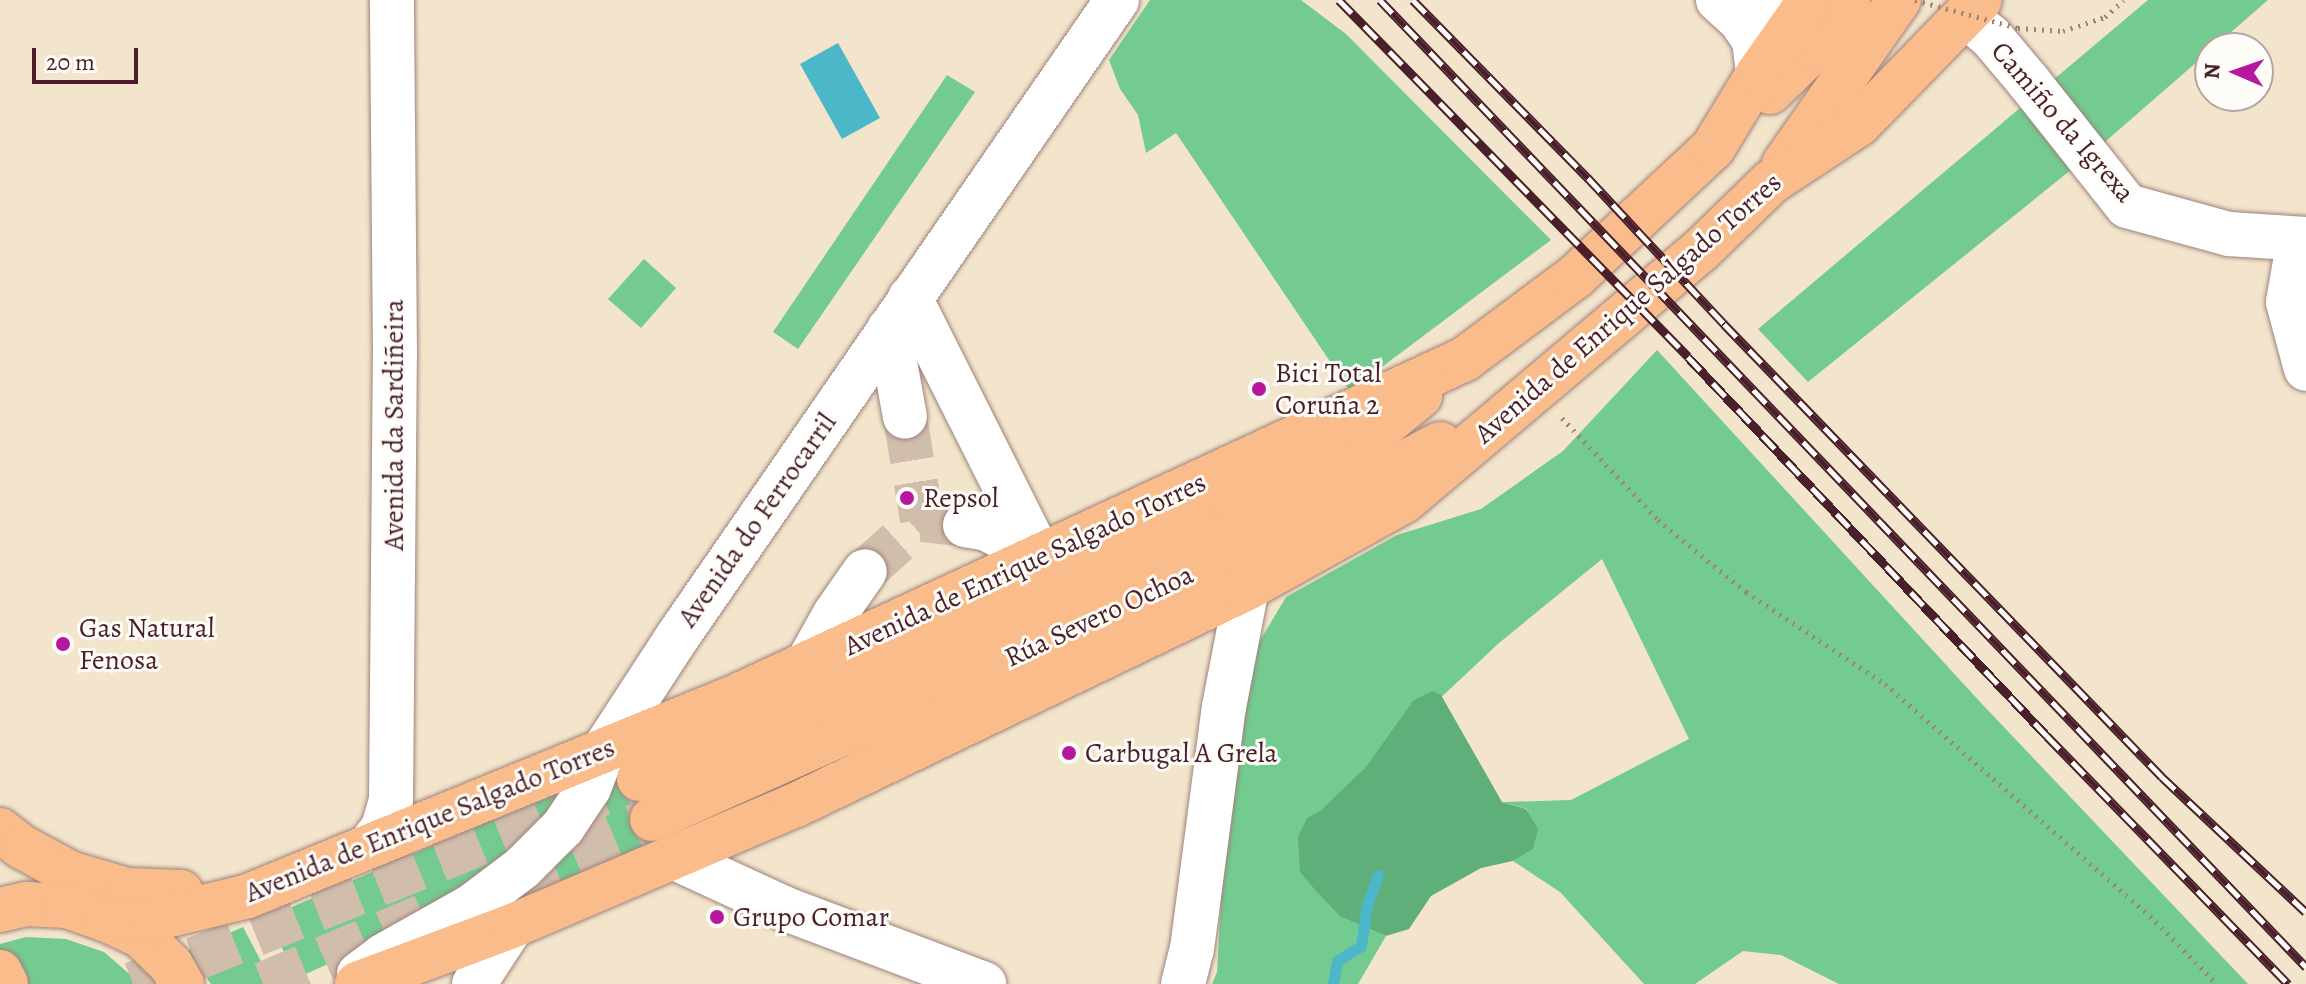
<!DOCTYPE html>
<html>
<head>
<meta charset="utf-8">
<style>
  body { margin:0 }
  #map { position:relative; width:2306px; height:984px; overflow:hidden; background:#f3e5cc; font-family:Alegreya,serif }
  div>[style] { position:absolute }
  [style*='--x'] { left:calc(var(--x)*1px); top:calc(var(--y)*1px); width:calc(var(--w)*1px); rotate:calc(var(--a)*1deg) }
  .green>* { inset:0; background:#73cb90 }
  .forest>* { inset:0; background:#5eaf7a }
  .water>* { inset:0; background:#4db7ca }
  .stream>* { height:11px; margin:-5.5px; padding:0 5.5px; transform-origin:5.5px; border-radius:5.5px; background:#4db7ca }
  .minor-tunnel>* { height:44px; margin-top:-22px; transform-origin:0; background:repeating-linear-gradient(90deg,#d1bdac 0 44px,transparent 0 66px) }
  .major-tunnel>* { height:44px; margin-top:-22px; transform-origin:0; background:repeating-linear-gradient(90deg,#d1bdac 0 44px,transparent 0 66px) }
  .path>* { height:5px; margin-top:-2.5px; transform-origin:0; background:repeating-linear-gradient(90deg,#9e827c 0 2px,transparent 0 8px) }
  .roads { filter:drop-shadow(0 0 2px #9e827c) drop-shadow(0 0 2px #9e827c) }
  .minor>* { height:44px; margin:-22px; padding:0 22px; transform-origin:22px; border-radius:22px; background:#fff }
  .major>* { height:44px; margin:-22px; padding:0 22px; transform-origin:22px; border-radius:22px; background:#fabc8b }
  .rail>* { height:9px; margin-top:-4.5px; transform-origin:0; background:repeating-linear-gradient(90deg,#fdfcf7 0 18px,#4a1f2b 0 36px); box-sizing:border-box; border-block:2px solid #4a1f2b }
  .path-bridge>* { height:5px; margin-top:-2.5px; transform-origin:0; background:repeating-linear-gradient(90deg,#9e827c 0 2px,transparent 0 8px) }
  .dots>* { width:22px; height:22px; translate:-50% -50%; box-sizing:border-box; border:4px solid #fdfcf7; border-radius:50% }
  span { translate:-50% -50%; white-space:nowrap; text-align:center; line-height:1.15; -webkit-text-stroke:6px #fdfcf7; paint-order:stroke }
  .street-label { font-size:28px; color:#4a1f2b }
  .poi-label { font-size:28px; color:#4a1f2b }
  .left { translate:0 -50%; text-align:left }
  .north { position:absolute; left:2194px; top:32px; width:80px; height:80px; box-sizing:border-box; background:#fdfcf7; border:2px solid #b5a4a5; border-radius:50%; rotate:272deg; font-size:22px; font-weight:700; line-height:32px; text-align:center; color:#4a1f2b }
  .north::after { content:''; display:block; margin:auto; width:28px; height:36px; background:#b5179e; clip-path:polygon(50% 0,100% 100%,50% 72%,0 100%) }
  .scale { position:absolute; left:32px; top:48px; width:106px; height:36px; box-sizing:border-box; border:4px solid #4a1f2b; border-top:0; padding-left:10px; font-size:24px; line-height:28px; white-space:nowrap; color:#4a1f2b; -webkit-text-stroke:6px #fdfcf7; paint-order:stroke }
</style>
</head>
<body>
<div id="map">
  <div class="green">
    <div style="clip-path:polygon(1150px 0,1301px 0,1346px 34px,1551px 240px,1350px 391px,1176px 133px,1146px 153px,1138px 115px,1120px 89px,1109px 60px)"></div>
    <div style="clip-path:polygon(2148px 0,2268px 0,2098px 148px,1808px 382px,1758px 329px)"></div>
    <div style="clip-path:polygon(947px 75px,975px 92px,798px 349px,773px 332px)"></div>
    <div style="clip-path:polygon(644px 259px,676px 288px,641px 328px,608px 299px)"></div>
    <div style="clip-path:polygon(1657px 350px,1982px 704px,2248px 984px,1839px 984px,1781px 955px,1743px 951px,1695px 984px,1644px 984px,1560px 892px,1513px 861px,1533px 849px,1527px 809px,1503px 802px,1571px 800px,1689px 739px,1602px 559px,1499px 643px,1320px 811px,1341px 917px,1386px 936px,1358px 984px,1212px 984px,1217px 972px,1230px 743px,1258px 644px,1286px 597px,1397px 535px,1481px 509px,1563px 451px)"></div>
    <div style="clip-path:polygon(616px 766px,650px 843px,528px 897px,523px 892px)"></div>
    <div style="clip-path:polygon(566px 787px,516px 852px,379px 941px,297px 978px,267px 918px)"></div>
    <div style="clip-path:polygon(243px 927px,273px 984px,211px 984px,187px 951px)"></div>
    <div style="clip-path:polygon(26px 937px,66px 939px,104px 952px,141px 984px,0 984px,0 944px)"></div>
  </div>
  <div class="forest">
    <div style="clip-path:polygon(1432px 691px,1441px 695px,1502px 802px,1526px 809px,1538px 829px,1533px 849px,1513px 861px,1481px 868px,1431px 896px,1409px 929px,1386px 936px,1341px 917px,1316px 891px,1300px 872px,1298px 837px,1307px 818px,1320px 811px,1366px 767px,1413px 701px)"></div>
  </div>
  <div class="water">
    <div style="clip-path:polygon(838px 43px,880px 118px,842px 139px,800px 64px)"></div>
  </div>
  <div class="stream">
    <div style="--x:1333;--y:984;--w:23;--a:-80"></div>
    <div style="--x:1337;--y:961;--w:28;--a:-32"></div>
    <div style="--x:1361;--y:946;--w:41;--a:-81.7"></div>
    <div style="--x:1367;--y:905;--w:32;--a:-70"></div>
  </div>
  <div class="minor-tunnel">
    <div style="--x:905;--y:417;--w:104;--a:80.6"></div>
    <div style="--x:865;--y:571;--w:76;--a:-41.8"></div>
    <div style="--x:922;--y:520;--w:43;--a:6.6"></div>
  </div>
  <div class="major-tunnel">
    <div style="--x:512;--y:878;--w:152;--a:-22.9"></div>
    <div style="--x:133;--y:984;--w:546;--a:-22.05"></div>
    <div style="--x:263;--y:984;--w:174;--a:-23"></div>
  </div>
  <div class="path">
    <div style="--x:1562;--y:418;--w:140;--a:46.7"></div>
    <div style="--x:1658;--y:520;--w:114;--a:39.3"></div>
    <div style="--x:1746;--y:592;--w:167;--a:33.5"></div>
    <div style="--x:1885;--y:684;--w:352;--a:41.2"></div>
    <div style="--x:2150;--y:916;--w:95;--a:45.4"></div>
  </div>
  <div class="roads">
    <div class="minor">
      <div style="--x:1718;--y:0;--w:31;--a:42"></div>
      <div style="--x:1741;--y:21;--w:23;--a:56"></div>
      <div style="--x:1754;--y:40;--w:34;--a:83"></div>
      <div style="--x:1765;--y:0;--w:8;--a:0"></div>
      <div style="--x:1967;--y:17;--w:31;--a:40"></div>
      <div style="--x:1991;--y:37;--w:57;--a:49.9"></div>
      <div style="--x:2028;--y:81;--w:159;--a:51.6"></div>
      <div style="--x:2127;--y:206;--w:106;--a:15.4"></div>
      <div style="--x:2229;--y:234;--w:77;--a:3.7"></div>
      <div style="--x:2299;--y:239;--w:64;--a:99.9"></div>
      <div style="--x:2288;--y:302;--w:69;--a:75"></div>
      <div style="--x:910;--y:298;--w:290;--a:63.3"></div>
      <div style="--x:889;--y:329;--w:89;--a:79.7"></div>
      <div style="--x:965;--y:525;--w:22;--a:10"></div>
      <div style="--x:987;--y:529;--w:60;--a:27.8"></div>
      <div style="--x:807;--y:664;--w:57;--a:-60.8"></div>
      <div style="--x:835;--y:614;--w:52;--a:-55.1"></div>
      <div style="--x:370;--y:845;--w:21;--a:-53"></div>
      <div style="--x:383;--y:828;--w:29;--a:-74"></div>
      <div style="--x:391;--y:800;--w:444;--a:-89.5"></div>
      <div style="--x:395;--y:356;--w:356;--a:-90.5"></div>
      <div style="--x:675;--y:858;--w:122;--a:24.7"></div>
      <div style="--x:786;--y:909;--w:212;--a:20.7"></div>
      <div style="--x:359;--y:974;--w:30;--a:-37"></div>
      <div style="--x:383;--y:956;--w:103;--a:-29.5"></div>
      <div style="--x:473;--y:905;--w:61;--a:-37.1"></div>
      <div style="--x:522;--y:868;--w:58;--a:-45"></div>
      <div style="--x:563;--y:827;--w:47;--a:-56.3"></div>
      <div style="--x:589;--y:788;--w:40;--a:-69"></div>
      <div style="--x:603;--y:751;--w:137;--a:-56.9"></div>
      <div style="--x:678;--y:636;--w:773;--a:-55.38"></div>
      <div style="--x:474;--y:984;--w:69;--a:-56.8"></div>
      <div style="--x:1183;--y:984;--w:36;--a:-76"></div>
      <div style="--x:1192;--y:949;--w:244;--a:-82.5"></div>
      <div style="--x:1224;--y:707;--w:121;--a:-79.1"></div>
    </div>
    <div class="major">
      <div style="--x:1770;--y:92;--w:62;--a:-44.3"></div>
      <div style="--x:1814;--y:49;--w:60;--a:-55.2"></div>
      <div style="--x:1784;--y:164;--w:200;--a:-55"></div>
      <div style="--x:639;--y:779;--w:323;--a:-23.5"></div>
      <div style="--x:935;--y:650;--w:333;--a:-25.4"></div>
      <div style="--x:1236;--y:507;--w:146;--a:-27.3"></div>
      <div style="--x:1366;--y:440;--w:70;--a:-39.2"></div>
      <div style="--x:652;--y:819;--w:329;--a:-24.1"></div>
      <div style="--x:952;--y:685;--w:339;--a:-25.4"></div>
      <div style="--x:1258;--y:540;--w:206;--a:-27.8"></div>
      <div style="--x:0;--y:830;--w:28;--a:38"></div>
      <div style="--x:22;--y:847;--w:57;--a:28.4"></div>
      <div style="--x:72;--y:874;--w:57;--a:16.2"></div>
      <div style="--x:127;--y:890;--w:54;--a:2.1"></div>
      <div style="--x:0;--y:910;--w:28;--a:-13"></div>
      <div style="--x:27;--y:904;--w:40;--a:2.9"></div>
      <div style="--x:67;--y:906;--w:42;--a:19.3"></div>
      <div style="--x:107;--y:920;--w:38;--a:25"></div>
      <div style="--x:141;--y:936;--w:42;--a:44"></div>
      <div style="--x:171;--y:965;--w:22;--a:60"></div>
      <div style="--x:107;--y:920;--w:47;--a:-1.2"></div>
      <div style="--x:154;--y:919;--w:97;--a:-13.7"></div>
      <div style="--x:248;--y:896;--w:528;--a:-22.24"></div>
      <div style="--x:737;--y:696;--w:802;--a:-24.84"></div>
      <div style="--x:1465;--y:359;--w:139;--a:-36.8"></div>
      <div style="--x:1576;--y:276;--w:187;--a:-43.1"></div>
      <div style="--x:1713;--y:148;--w:87;--a:-58.7"></div>
      <div style="--x:1758;--y:74;--w:90;--a:-54.9"></div>
      <div style="--x:0;--y:972;--w:13;--a:63"></div>
      <div style="--x:357;--y:984;--w:165;--a:-20.5"></div>
      <div style="--x:512;--y:926;--w:309;--a:-23.1"></div>
      <div style="--x:796;--y:805;--w:500;--a:-25.69"></div>
      <div style="--x:1247;--y:588;--w:179;--a:-29"></div>
      <div style="--x:1404;--y:501;--w:387;--a:-40.2"></div>
      <div style="--x:1700;--y:251;--w:99;--a:-44.2"></div>
      <div style="--x:1771;--y:182;--w:105;--a:-33.4"></div>
      <div style="--x:1859;--y:124;--w:173;--a:-45.7"></div>
    </div>
  </div>
  <div class="rail">
    <div style="--x:1339;--y:0;--w:499;--a:45.6"></div>
    <div style="--x:1688;--y:357;--w:522;--a:46.55"></div>
    <div style="--x:2047;--y:736;--w:346;--a:45.8"></div>
    <div style="--x:1380;--y:0;--w:1339;--a:46.24"></div>
    <div style="--x:1413;--y:0;--w:250;--a:45.5"></div>
    <div style="--x:1588;--y:178;--w:200;--a:47"></div>
    <div style="--x:1724;--y:324;--w:630;--a:45.96"></div>
    <div style="--x:2162;--y:777;--w:197;--a:43.2"></div>
  </div>
  <div class="path-bridge">
    <div style="--x:1915;--y:0;--w:107;--a:15.2"></div>
    <div style="--x:2018;--y:28;--w:45;--a:3.8"></div>
    <div style="--x:2063;--y:31;--w:44;--a:-18.4"></div>
    <div style="--x:2105;--y:17;--w:25;--a:-42"></div>
  </div>
  <div class="dots">
    <div style="left:1259px;top:389px;background:#b5179e"></div>
    <div style="left:907px;top:498px;background:#b5179e"></div>
    <div style="left:63px;top:644px;background:#b5179e"></div>
    <div style="left:1069px;top:753px;background:#b5179e"></div>
    <div style="left:717px;top:917px;background:#b5179e"></div>
  </div>
  <div class="street-label">
    <span style="left:2063px;top:122px;rotate:49deg">Camiño da Igrexa</span>
    <span style="left:1628px;top:308px;rotate:-41deg">Avenida de Enrique Salgado Torres</span>
    <span style="left:394px;top:425px;rotate:-90deg">Avenida da Sardiñeira</span>
    <span style="left:757px;top:520px;rotate:-55deg">Avenida do Ferrocarril</span>
    <span style="left:1025px;top:564px;rotate:-25deg">Avenida de Enrique Salgado Torres</span>
    <span style="left:1099px;top:616px;rotate:-25deg">Rúa Severo Ochoa</span>
    <span style="left:430px;top:820px;rotate:-22deg">Avenida de Enrique Salgado Torres</span>
  </div>
  <div class="poi-label">
    <span class="left" style="left:1275px;top:389px">Bici Total<br>Coruña 2</span>
    <span class="left" style="left:923px;top:498px">Repsol</span>
    <span class="left" style="left:79px;top:644px">Gas Natural<br>Fenosa</span>
    <span class="left" style="left:1085px;top:753px">Carbugal A Grela</span>
    <span class="left" style="left:733px;top:917px">Grupo Comar</span>
  </div>
  <div class="north">N</div>
  <div class="scale">20 m</div>
</div>
</body>
</html>
